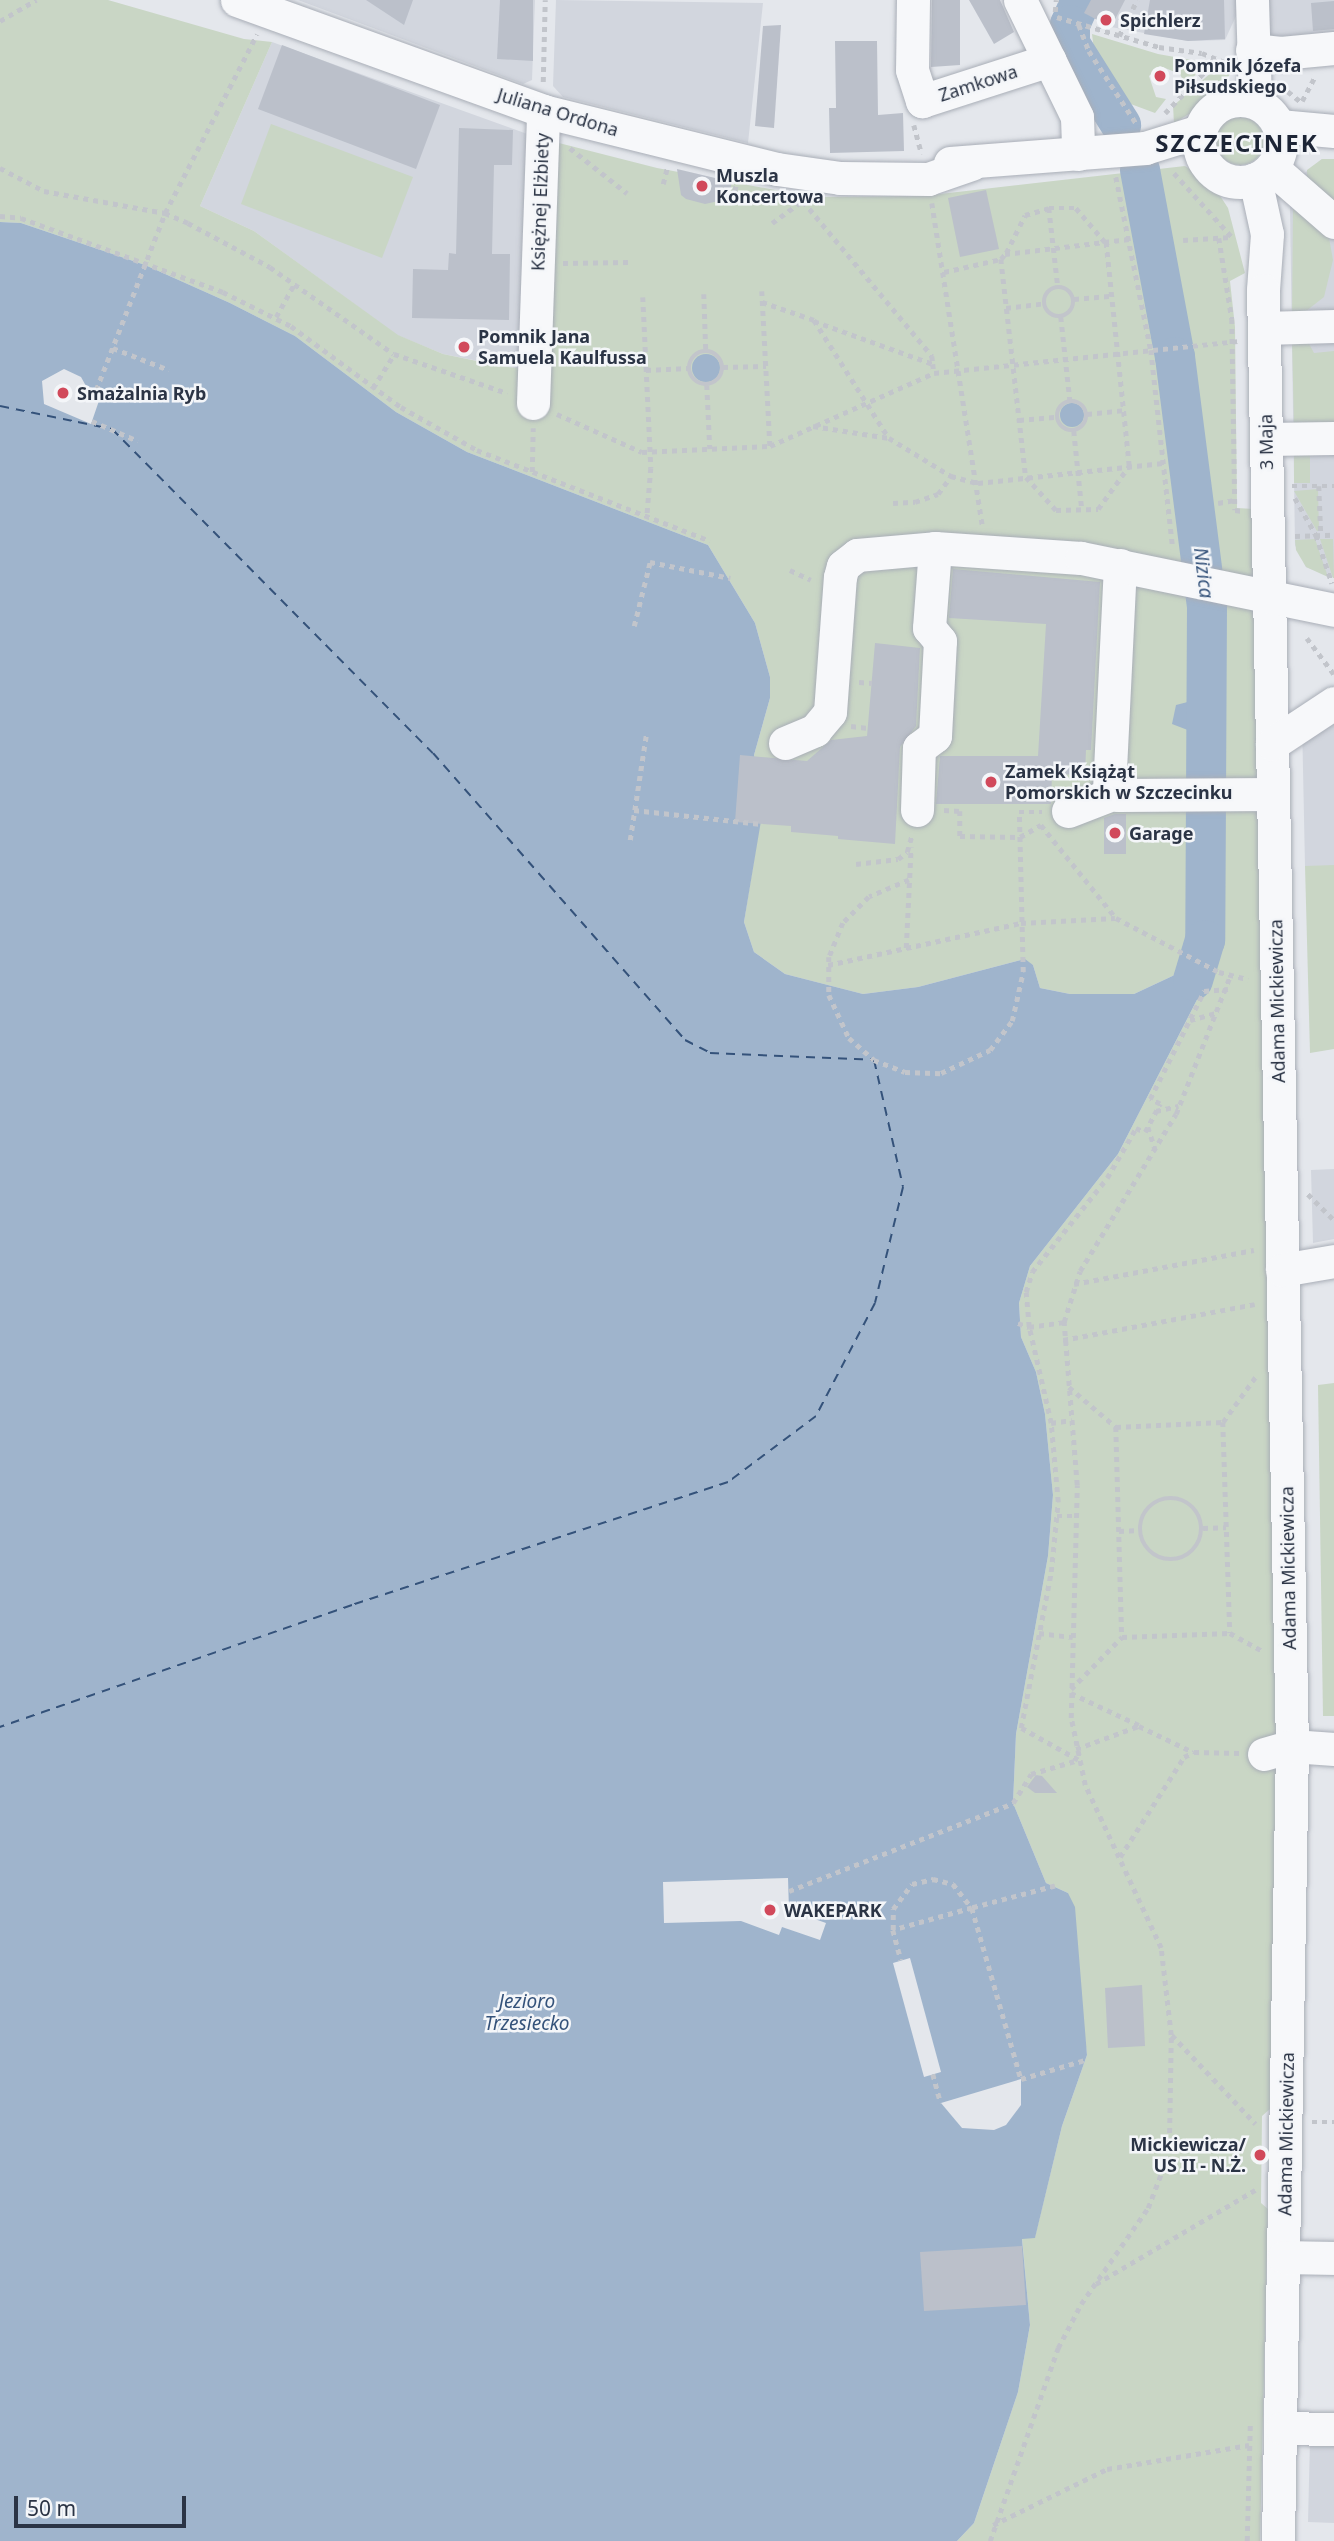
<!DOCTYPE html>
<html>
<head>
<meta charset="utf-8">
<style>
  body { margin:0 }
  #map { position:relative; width:1334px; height:2541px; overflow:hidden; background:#e4e7ec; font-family:"Noto Sans",sans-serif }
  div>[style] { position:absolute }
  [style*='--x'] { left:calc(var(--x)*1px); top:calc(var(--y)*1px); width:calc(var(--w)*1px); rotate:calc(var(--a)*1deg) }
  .built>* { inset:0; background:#d2d6de }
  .green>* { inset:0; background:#c9d6c5 }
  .round { border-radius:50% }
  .water>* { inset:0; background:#9fb4cc }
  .pier>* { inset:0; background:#e4e7ec }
  .river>* { height:40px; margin:-20px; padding:0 20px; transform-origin:20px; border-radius:20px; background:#9fb4cc }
  .ferry>* { height:2px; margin-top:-1px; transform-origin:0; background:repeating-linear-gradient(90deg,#34527a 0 9px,transparent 0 16px) }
  .building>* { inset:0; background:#bbc0ca }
  .path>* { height:4.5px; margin-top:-2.25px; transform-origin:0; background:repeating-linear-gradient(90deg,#c2c5cb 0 5px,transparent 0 10px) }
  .path>.ring { margin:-2.25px; padding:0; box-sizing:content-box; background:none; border:4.5px solid #c2c5cb; border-radius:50% }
  .roads { filter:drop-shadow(0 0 2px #a9aeb7) drop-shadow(0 0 2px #a9aeb7) }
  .minor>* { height:33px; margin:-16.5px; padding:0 16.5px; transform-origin:16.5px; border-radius:16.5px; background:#f7f8fa }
  .minor>.ring { margin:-16.5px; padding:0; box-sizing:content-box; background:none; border:33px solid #f7f8fa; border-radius:50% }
  .dots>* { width:19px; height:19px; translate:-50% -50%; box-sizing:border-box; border:4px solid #f4f6f9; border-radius:50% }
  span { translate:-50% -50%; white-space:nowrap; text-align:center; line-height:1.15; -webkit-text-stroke:5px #f4f6f9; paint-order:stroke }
  .poi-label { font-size:18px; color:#2b3445; font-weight:700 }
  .left { translate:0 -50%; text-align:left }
  .right { translate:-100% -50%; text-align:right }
  .street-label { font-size:18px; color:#2b3445 }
  .water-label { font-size:19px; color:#34527a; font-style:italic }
  .district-label { font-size:24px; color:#1d2536; font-weight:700; letter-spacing:2px }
  .scale { position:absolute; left:14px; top:2496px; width:172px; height:32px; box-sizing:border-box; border:4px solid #2b3445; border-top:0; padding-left:9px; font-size:21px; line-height:24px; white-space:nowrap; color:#2b3445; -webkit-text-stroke:5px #f4f6f9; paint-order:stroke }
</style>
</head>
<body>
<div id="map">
  <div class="built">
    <div style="clip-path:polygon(298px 0,535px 0,532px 80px,523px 84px)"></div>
    <div style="clip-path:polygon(556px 0,763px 3px,748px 143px,563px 97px,553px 86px)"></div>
    <div style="clip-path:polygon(1091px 0,1238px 0,1237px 14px,1225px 40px,1188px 41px,1111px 27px,1084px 13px)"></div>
    <div style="clip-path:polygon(1265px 0,1334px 0,1334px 40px,1268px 43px)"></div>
    <div style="clip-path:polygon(272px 42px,530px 135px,524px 370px,443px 354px,397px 335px,254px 231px,200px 206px)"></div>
    <div style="clip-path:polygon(1322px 159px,1334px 159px,1334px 578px,1306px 567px,1295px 545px,1290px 207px,1301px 176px)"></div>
    <div style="clip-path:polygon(1334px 697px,1334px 866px,1305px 866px,1302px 720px)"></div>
    <div style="clip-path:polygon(1334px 1169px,1334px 1239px,1313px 1243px,1311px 1170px)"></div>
    <div style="clip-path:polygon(1310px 2440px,1334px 2440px,1334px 2523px,1308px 2522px)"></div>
  </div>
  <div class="green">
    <div style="clip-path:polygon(0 0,108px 0,244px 39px,272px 42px,200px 206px,254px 231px,398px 335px,443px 354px,501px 366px,524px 369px,551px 141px,657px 168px,813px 197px,923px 196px,1185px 166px,1211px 182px,1228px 208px,1245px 273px,1230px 281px,1235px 327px,1237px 508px,1254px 509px,1278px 1704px,1270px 2109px,1262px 2116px,1261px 2203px,1268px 2209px,1260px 2541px,957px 2541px,974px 2523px,1018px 2392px,1030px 2325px,1022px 2238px,1035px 2237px,1062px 2126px,1087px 2055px,1068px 1893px,1046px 1883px,1013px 1803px,1016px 1734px,1048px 1556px,1053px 1495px,1045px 1414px,1036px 1372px,1021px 1337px,1019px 1303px,1030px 1266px,1118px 1154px,1204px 986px,1181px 972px,1134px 994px,1070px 994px,1040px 988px,1033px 965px,1021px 960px,918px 987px,863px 994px,785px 974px,754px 952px,744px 922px,763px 803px,754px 755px,770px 698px,770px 677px,755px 623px,708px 545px,467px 452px,396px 412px,295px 336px,230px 303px,145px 265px,21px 223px,0 222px)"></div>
    <div style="clip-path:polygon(1092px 34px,1158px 54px,1208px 63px,1185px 85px,1180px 74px,1160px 66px,1149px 76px,1156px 97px,1166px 99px,1155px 113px,1128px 103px,1094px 51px)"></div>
    <div style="clip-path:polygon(1213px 71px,1230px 73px,1221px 95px,1174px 123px,1173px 106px)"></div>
    <div class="round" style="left:1216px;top:117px;width:48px;height:48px"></div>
    <div style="clip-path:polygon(271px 124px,413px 177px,382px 258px,241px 204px)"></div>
    <div style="clip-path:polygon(1322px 159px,1334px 159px,1334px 201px,1307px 180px,1307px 170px)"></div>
    <div style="clip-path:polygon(1293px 205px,1328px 232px,1333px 260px,1324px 297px,1292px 322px)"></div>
    <div style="clip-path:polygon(1292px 338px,1306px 338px,1314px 353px,1334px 351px,1334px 427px,1294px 428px)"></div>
    <div style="clip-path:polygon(1294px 449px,1310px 449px,1310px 483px,1294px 483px)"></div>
    <div style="clip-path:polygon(1318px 489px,1319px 531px,1317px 531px,1294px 491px)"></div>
    <div style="clip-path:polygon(1315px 539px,1328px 577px,1306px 567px,1296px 550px,1295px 540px)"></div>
    <div style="clip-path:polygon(1320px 539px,1333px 539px,1334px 578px,1333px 578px)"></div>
    <div style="clip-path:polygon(1334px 865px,1334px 1049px,1310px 1053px,1305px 866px)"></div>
    <div style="clip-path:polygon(1334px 1383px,1334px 1716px,1323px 1716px,1318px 1385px)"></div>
  </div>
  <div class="water">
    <div style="clip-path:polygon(0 222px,21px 223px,145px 265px,230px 303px,295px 336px,396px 412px,467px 452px,708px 545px,755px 623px,770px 677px,770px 698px,754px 755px,764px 803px,744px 922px,754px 952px,785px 974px,863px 994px,918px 987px,1025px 959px,1033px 965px,1040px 988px,1070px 994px,1134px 994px,1181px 972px,1204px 986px,1118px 1154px,1030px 1266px,1019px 1303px,1021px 1337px,1036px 1372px,1045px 1414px,1053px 1495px,1048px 1556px,1016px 1734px,1013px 1803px,1046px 1883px,1068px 1893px,1075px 1907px,1087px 2055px,1062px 2126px,1035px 2238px,1022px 2239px,1030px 2325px,1018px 2392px,974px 2523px,957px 2541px,0 2541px)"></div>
    <div class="round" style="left:692px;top:354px;width:28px;height:28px"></div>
    <div class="round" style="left:1060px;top:403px;width:24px;height:24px"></div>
    <div style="clip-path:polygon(1207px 697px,1206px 737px,1172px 724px,1176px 705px)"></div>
  </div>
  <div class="pier">
    <div style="clip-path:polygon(64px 369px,81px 377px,86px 386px,102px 392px,91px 424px,44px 404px,42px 381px)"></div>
    <div style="clip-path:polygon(788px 1878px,789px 1910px,826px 1923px,820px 1940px,782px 1927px,779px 1935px,741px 1921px,664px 1923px,663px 1882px)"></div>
    <div style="clip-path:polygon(910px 1958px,941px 2072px,924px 2077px,893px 1963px)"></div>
    <div style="clip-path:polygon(1021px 2079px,1021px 2105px,1006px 2125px,994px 2130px,962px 2128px,941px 2103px)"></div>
  </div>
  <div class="river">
    <div style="--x:1081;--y:0;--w:27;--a:114"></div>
    <div style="--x:1070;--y:25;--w:19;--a:90"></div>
    <div style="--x:1070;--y:44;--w:96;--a:57.8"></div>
    <div style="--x:1140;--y:170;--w:190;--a:79.4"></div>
    <div style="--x:1175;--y:357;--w:251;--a:82.7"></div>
    <div style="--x:1207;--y:606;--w:334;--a:90.3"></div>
    <div style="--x:1205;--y:940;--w:42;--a:106.7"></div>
  </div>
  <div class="ferry">
    <div style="--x:0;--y:406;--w:114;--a:11.6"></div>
    <div style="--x:112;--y:429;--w:456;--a:45.3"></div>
    <div style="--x:433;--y:753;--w:382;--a:48.7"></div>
    <div style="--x:685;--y:1040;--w:28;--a:27"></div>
    <div style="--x:710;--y:1053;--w:164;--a:2.4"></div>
    <div style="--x:874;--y:1060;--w:130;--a:77.1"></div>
    <div style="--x:903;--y:1187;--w:119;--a:103.6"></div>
    <div style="--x:875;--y:1303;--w:127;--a:117.6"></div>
    <div style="--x:816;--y:1416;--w:110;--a:143.1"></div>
    <div style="--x:728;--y:1482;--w:396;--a:161.9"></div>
    <div style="--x:352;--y:1605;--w:373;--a:160.9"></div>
  </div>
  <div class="building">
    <div style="clip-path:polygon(366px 0,413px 0,404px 25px)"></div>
    <div style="clip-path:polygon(500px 0,533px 0,533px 61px,497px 59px)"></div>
    <div style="clip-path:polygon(932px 0,960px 0,960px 65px,931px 67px)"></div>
    <div style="clip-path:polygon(969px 0,1000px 0,1014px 32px,994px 44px)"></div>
    <div style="clip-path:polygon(1091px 0,1125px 0,1111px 27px,1084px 13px)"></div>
    <div style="clip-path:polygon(1150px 0,1224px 0,1225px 39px,1188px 41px,1144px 34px)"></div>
    <div style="clip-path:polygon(1334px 1px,1334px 29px,1313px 31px,1311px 3px)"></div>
    <div style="clip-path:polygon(781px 25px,774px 128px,755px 126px,763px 26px)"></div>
    <div style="clip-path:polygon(835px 41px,877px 41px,878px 115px,903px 113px,904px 151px,830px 153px,829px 108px,836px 108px)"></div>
    <div style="clip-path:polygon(282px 45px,440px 105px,416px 169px,258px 109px)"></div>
    <div style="clip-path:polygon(459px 128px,513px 130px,512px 165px,494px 165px,492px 254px,510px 254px,509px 320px,412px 318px,413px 269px,448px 270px,449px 253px,456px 254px)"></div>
    <div style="clip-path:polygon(677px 169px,732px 182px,728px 199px,705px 204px,686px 199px,681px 195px)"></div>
    <div style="clip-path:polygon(986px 190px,999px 249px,960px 257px,948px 198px)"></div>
    <div style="clip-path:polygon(953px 569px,1100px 582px,1091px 750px,1086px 750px,1085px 775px,1052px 774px,1051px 804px,936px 804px,940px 756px,1038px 756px,1046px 624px,949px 618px)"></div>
    <div style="clip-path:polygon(875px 643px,920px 648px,916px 726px,900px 747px,895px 844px,838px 839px,838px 836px,791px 832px,791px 826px,735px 822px,740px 755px,807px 761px,831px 740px,867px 736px)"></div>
    <div style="clip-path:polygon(1115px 814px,1126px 814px,1126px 854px,1104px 854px,1104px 818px)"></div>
    <div style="clip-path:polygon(1036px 1775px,1042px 1776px,1057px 1793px,1035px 1793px,1027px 1787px)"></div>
    <div style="clip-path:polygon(1142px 1985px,1145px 2046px,1108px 2048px,1105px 1988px)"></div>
    <div style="clip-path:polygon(1022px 2246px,1026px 2305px,924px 2311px,920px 2252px)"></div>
  </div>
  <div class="path">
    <div style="--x:1055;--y:12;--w:12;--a:-85"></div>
    <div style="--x:1057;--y:17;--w:106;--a:16.4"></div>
    <div style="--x:1159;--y:47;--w:43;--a:7.9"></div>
    <div style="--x:1202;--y:53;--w:27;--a:22"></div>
    <div style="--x:0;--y:21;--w:42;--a:-30.3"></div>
    <div style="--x:1079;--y:25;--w:28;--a:69"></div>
    <div style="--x:1089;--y:51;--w:86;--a:56.9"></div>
    <div style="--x:1119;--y:36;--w:40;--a:-63.4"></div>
    <div style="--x:543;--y:82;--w:82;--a:-88.6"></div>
    <div style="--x:1280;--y:85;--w:26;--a:39"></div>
    <div style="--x:1302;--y:101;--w:26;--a:-62"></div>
    <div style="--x:1165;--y:113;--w:75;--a:-46.1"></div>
    <div style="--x:914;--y:125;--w:30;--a:75"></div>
    <div style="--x:570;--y:148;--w:73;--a:38.3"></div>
    <div style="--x:0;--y:168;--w:50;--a:27.6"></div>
    <div style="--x:44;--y:191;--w:123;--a:10.3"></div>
    <div style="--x:165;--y:213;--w:25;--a:23"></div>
    <div style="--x:188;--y:223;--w:93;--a:28.2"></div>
    <div style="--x:270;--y:267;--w:151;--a:35.1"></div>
    <div style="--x:394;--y:354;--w:120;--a:19"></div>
    <div style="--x:1174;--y:173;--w:86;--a:47.8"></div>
    <div style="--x:1116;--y:177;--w:177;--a:78.6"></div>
    <div style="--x:1151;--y:350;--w:200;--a:83.7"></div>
    <div style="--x:663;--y:184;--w:16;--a:-76"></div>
    <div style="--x:732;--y:201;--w:16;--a:-76"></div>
    <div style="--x:803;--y:201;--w:202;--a:50.2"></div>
    <div style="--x:932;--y:356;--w:8;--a:83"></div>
    <div style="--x:932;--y:203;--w:328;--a:81.1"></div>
    <div style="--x:1049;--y:208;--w:80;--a:83.5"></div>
    <div style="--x:0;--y:216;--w:21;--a:5"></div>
    <div style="--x:21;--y:218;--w:215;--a:20.1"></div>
    <div style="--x:223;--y:292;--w:76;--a:26.6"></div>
    <div style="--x:291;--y:326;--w:137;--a:36.4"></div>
    <div style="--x:401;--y:407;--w:87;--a:29.5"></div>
    <div style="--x:477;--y:450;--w:250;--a:21.3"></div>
    <div style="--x:772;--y:223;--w:37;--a:-36"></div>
    <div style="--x:1219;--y:238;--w:82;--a:80.9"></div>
    <div style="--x:1232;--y:319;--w:191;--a:89.1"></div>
    <div style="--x:1235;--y:510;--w:7;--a:8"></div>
    <div style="--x:1183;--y:240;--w:48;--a:-3.6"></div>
    <div style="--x:1006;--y:253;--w:42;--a:-63.4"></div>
    <div style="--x:1025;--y:215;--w:25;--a:-16"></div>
    <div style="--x:1049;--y:208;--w:27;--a:0"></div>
    <div style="--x:1076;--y:208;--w:45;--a:49.5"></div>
    <div style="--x:1001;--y:259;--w:219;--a:83.5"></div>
    <div style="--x:1026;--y:477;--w:45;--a:47.7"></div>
    <div style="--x:1056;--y:510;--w:42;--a:-1.4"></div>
    <div style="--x:1098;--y:509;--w:53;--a:-54.2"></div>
    <div style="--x:1129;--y:466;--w:225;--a:-95.9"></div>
    <div style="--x:563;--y:263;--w:66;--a:-0.9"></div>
    <div style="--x:944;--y:272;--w:58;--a:-12.8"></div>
    <div style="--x:1001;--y:259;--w:6;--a:-51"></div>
    <div style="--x:1005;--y:254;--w:125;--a:-6.9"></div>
    <div class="ring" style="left:1044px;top:287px;width:25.5px;height:25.5px"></div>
    <div style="--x:762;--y:291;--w:155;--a:87"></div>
    <div style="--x:704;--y:294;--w:56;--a:88"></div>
    <div style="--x:643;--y:297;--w:171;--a:87.3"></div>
    <div style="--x:651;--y:468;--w:50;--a:94.6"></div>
    <div style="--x:1074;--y:299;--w:38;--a:-5"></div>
    <div style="--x:762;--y:302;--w:55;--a:19.1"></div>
    <div style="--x:814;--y:320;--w:140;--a:57.6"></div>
    <div style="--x:889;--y:438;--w:73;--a:31.5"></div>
    <div style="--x:951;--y:476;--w:28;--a:15"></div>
    <div style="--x:978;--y:483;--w:186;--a:-6.2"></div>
    <div style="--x:1006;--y:308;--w:38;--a:-7"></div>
    <div style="--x:276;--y:317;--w:39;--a:-61"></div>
    <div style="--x:1061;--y:317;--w:83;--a:83.8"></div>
    <div style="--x:814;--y:321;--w:127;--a:19.9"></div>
    <div style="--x:933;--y:364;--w:9;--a:84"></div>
    <div style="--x:113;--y:348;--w:60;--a:21.4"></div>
    <div class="ring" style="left:689px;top:351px;width:29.5px;height:29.5px"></div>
    <div style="--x:723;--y:367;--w:43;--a:-1.3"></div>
    <div style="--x:646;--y:370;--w:43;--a:-2.7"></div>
    <div style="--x:707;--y:385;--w:64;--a:87.3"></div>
    <div style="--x:373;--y:388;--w:40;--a:-58"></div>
    <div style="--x:96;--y:390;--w:190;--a:-68.7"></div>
    <div style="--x:165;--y:213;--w:201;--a:-62.8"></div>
    <div class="ring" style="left:1057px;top:401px;width:25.5px;height:25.5px"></div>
    <div style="--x:557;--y:414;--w:93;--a:24.1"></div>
    <div style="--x:642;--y:452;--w:128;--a:-2.7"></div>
    <div style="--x:770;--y:446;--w:180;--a:-24"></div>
    <div style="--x:934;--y:373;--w:305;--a:-6"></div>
    <div style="--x:1087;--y:414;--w:37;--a:-6"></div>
    <div style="--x:1019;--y:420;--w:38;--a:-5"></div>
    <div style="--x:92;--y:421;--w:50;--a:23.5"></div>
    <div style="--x:813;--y:426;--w:77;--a:9"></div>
    <div style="--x:1074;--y:431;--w:79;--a:84.2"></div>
    <div style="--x:532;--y:472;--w:44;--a:-88.7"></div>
    <div style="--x:1292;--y:486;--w:42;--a:0"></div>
    <div style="--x:1319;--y:486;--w:49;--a:87.7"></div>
    <div style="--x:1295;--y:498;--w:43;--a:60.4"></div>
    <div style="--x:1316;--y:535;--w:51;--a:71.6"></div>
    <div style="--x:893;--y:503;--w:22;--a:-3"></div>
    <div style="--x:915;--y:502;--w:24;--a:-19"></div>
    <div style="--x:938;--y:494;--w:22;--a:-54"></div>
    <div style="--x:1218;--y:503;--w:17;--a:-10"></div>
    <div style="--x:1295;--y:536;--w:38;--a:-2"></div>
    <div style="--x:790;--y:570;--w:23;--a:25"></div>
    <div style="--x:634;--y:626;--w:66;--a:-76"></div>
    <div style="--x:650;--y:562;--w:82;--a:11.3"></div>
    <div style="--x:1307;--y:638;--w:45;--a:53.1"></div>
    <div style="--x:859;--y:682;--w:13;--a:4"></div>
    <div style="--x:851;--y:726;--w:17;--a:7"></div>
    <div style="--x:634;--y:810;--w:128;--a:6.3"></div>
    <div style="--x:944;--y:810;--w:16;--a:4"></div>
    <div style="--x:960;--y:811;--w:25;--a:90"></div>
    <div style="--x:960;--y:836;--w:60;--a:1"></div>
    <div style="--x:1020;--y:837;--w:24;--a:-30"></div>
    <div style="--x:1041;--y:825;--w:119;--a:51.1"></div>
    <div style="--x:1116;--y:918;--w:116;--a:27.7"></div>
    <div style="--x:1219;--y:972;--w:30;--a:14"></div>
    <div style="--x:630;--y:840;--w:106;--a:-81.3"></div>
    <div style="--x:856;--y:864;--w:42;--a:-6.8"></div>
    <div style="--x:898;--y:859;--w:11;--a:-38"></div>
    <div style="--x:907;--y:852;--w:19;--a:-74"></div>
    <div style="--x:909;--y:880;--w:43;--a:157"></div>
    <div style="--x:869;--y:897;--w:37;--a:135"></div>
    <div style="--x:843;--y:923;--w:37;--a:112"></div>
    <div style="--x:829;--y:957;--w:38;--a:90"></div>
    <div style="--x:829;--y:995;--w:47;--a:65.1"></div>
    <div style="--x:849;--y:1038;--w:33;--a:41"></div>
    <div style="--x:874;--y:1060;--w:33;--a:21"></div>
    <div style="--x:905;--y:1072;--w:36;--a:2"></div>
    <div style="--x:941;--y:1073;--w:54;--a:-25.1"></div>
    <div style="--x:990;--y:1050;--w:36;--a:-53"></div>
    <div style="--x:1012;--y:1021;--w:50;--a:-77.3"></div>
    <div style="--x:1023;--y:972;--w:160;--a:-91.4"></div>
    <div style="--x:1019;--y:812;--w:23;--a:0"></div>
    <div style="--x:906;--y:948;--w:101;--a:-87.2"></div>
    <div style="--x:828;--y:965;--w:198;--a:-12.3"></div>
    <div style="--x:1021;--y:923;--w:94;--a:-3"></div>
    <div style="--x:1190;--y:1020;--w:30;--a:-15"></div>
    <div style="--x:1156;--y:1111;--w:23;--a:-13"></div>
    <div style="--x:1148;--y:1127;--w:23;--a:72"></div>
    <div style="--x:1308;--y:1194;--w:37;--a:45"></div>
    <div style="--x:1074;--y:1284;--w:183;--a:-10.7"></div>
    <div style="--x:1018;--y:1323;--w:12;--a:20"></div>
    <div style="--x:1029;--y:1327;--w:35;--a:-8"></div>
    <div style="--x:1063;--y:1340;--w:195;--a:-10.6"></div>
    <div style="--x:1069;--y:1387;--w:62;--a:40.4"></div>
    <div style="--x:1116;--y:1427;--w:107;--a:-2.7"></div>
    <div style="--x:1223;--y:1422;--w:57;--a:-54.3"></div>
    <div style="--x:1223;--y:1422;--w:211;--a:88.1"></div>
    <div style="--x:1230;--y:1633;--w:37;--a:29"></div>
    <div style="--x:1051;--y:1423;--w:21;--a:-8"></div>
    <div style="--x:1116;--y:1427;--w:210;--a:88.4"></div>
    <div class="ring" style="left:1140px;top:1498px;width:57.5px;height:57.5px"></div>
    <div style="--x:1057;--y:1516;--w:20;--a:0"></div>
    <div style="--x:1203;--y:1528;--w:23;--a:-2"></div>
    <div style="--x:1119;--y:1531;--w:21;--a:-3"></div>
    <div style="--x:1039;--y:1633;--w:34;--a:7"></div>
    <div style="--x:1071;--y:1689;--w:73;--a:-45.6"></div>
    <div style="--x:1122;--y:1637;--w:108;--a:-2.1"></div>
    <div style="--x:1071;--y:1693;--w:75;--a:25.2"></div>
    <div style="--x:1076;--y:1749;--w:67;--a:-20.1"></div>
    <div style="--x:1139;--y:1726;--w:60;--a:25.7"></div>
    <div style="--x:1078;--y:1760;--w:65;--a:-150.7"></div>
    <div style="--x:1021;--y:1728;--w:159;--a:-79.1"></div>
    <div style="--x:1051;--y:1572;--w:70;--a:-84.3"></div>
    <div style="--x:1058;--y:1502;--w:79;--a:-95.1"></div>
    <div style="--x:1051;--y:1423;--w:98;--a:-102.9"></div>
    <div style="--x:1029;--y:1327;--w:35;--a:-95"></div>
    <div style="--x:1026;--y:1292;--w:21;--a:-73"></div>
    <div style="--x:1032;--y:1272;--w:120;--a:-51.4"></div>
    <div style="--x:1107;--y:1178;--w:58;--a:-59.9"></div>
    <div style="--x:1136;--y:1128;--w:10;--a:24"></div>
    <div style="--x:1145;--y:1132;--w:32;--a:-62"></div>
    <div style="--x:1160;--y:1104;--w:11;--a:-153"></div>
    <div style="--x:1150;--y:1099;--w:121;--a:-63.4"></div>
    <div style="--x:1204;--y:991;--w:24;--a:-5"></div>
    <div style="--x:1120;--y:1857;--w:119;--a:-57.4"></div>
    <div style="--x:1184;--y:1757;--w:11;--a:-27"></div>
    <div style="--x:1194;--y:1752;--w:46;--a:1.2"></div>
    <div style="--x:1055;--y:1886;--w:86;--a:165.2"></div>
    <div style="--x:972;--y:1908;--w:82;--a:164.4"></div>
    <div style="--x:893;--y:1930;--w:21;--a:-90"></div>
    <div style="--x:893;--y:1909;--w:31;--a:-53"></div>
    <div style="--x:912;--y:1884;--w:22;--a:-13"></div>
    <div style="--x:933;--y:1879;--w:21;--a:14"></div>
    <div style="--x:953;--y:1884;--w:31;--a:52"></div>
    <div style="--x:972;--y:1908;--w:178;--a:74"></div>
    <div style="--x:1021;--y:2079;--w:67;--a:-16.5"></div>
    <div style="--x:789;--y:1891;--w:241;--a:-21.4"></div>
    <div style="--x:1013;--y:1803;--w:34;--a:-58"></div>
    <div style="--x:1031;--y:1774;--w:49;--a:-16.6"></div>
    <div style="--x:893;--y:1930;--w:31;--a:75"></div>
    <div style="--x:1172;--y:2035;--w:122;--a:46.7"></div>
    <div style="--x:933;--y:2074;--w:30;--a:75"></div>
    <div style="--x:1312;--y:2122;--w:22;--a:0"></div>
    <div style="--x:1096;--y:2284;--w:185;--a:-30.6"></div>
    <div style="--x:993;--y:2525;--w:127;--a:-26.2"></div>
    <div style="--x:1107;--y:2469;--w:144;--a:-9.6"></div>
    <div style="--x:990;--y:2541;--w:205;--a:-70.6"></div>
    <div style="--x:1058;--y:2348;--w:50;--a:-62.4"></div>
    <div style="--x:1081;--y:2304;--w:117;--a:-55.1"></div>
    <div style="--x:1148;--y:2208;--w:59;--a:-69.1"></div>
    <div style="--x:1169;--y:2153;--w:118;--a:-89"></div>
    <div style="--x:1171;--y:2035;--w:88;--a:-96.6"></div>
    <div style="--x:1161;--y:1948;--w:180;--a:-115"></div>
    <div style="--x:1085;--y:1785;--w:68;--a:-101.8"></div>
    <div style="--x:1071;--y:1718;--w:233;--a:-88.5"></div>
    <div style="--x:1077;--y:1485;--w:164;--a:-94.6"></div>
    <div style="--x:1064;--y:1322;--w:53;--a:-72.6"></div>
    <div style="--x:1080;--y:1271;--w:184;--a:-58.6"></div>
    <div style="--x:1176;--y:1114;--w:148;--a:-68.6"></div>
    <div style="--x:1247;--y:2541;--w:118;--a:-88.5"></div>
  </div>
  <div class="roads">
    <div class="minor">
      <div style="--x:237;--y:0;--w:326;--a:19.9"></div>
      <div style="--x:543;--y:111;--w:241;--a:13.9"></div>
      <div style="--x:777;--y:169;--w:64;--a:8.1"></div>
      <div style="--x:840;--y:178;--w:88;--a:0.7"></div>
      <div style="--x:928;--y:179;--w:46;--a:-19.2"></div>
      <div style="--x:913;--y:0;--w:70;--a:90.8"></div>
      <div style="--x:912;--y:70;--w:33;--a:72"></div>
      <div style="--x:922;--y:101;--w:134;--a:-17.8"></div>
      <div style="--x:1020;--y:0;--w:130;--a:64"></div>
      <div style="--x:1077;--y:117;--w:37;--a:88"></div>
      <div style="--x:1252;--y:0;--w:102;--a:88.3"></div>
      <div style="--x:1252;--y:50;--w:29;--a:6"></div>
      <div style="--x:1281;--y:53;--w:53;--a:-5.4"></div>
      <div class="ring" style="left:1199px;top:100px;width:49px;height:49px"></div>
      <div style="--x:1279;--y:126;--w:55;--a:5.2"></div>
      <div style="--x:950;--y:163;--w:196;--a:-4.4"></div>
      <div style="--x:1145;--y:148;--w:58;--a:-17.2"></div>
      <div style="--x:1272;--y:168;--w:82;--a:41.1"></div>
      <div style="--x:1255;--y:179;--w:56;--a:77.7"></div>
      <div style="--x:1267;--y:234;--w:56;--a:94.1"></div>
      <div style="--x:1263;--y:290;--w:1456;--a:88.86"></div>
      <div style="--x:1292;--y:1746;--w:795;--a:91.01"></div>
      <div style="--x:1264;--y:328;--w:70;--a:-1.6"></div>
      <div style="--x:533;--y:403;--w:292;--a:-88"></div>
      <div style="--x:1266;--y:439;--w:68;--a:-0.8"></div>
      <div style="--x:1120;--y:565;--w:225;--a:92.8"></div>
      <div style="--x:1109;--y:790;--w:10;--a:29"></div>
      <div style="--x:1118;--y:795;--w:155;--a:-0.4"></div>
      <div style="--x:785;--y:743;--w:33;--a:-23"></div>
      <div style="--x:815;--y:730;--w:23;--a:-50"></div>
      <div style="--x:830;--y:712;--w:135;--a:-85.8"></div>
      <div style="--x:840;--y:577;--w:11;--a:-75"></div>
      <div style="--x:843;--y:566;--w:18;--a:-38"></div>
      <div style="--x:857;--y:555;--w:78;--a:-5.1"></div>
      <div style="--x:935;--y:548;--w:146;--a:3.9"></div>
      <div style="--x:1081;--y:558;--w:258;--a:11.6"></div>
      <div style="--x:1272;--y:744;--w:74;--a:-33.5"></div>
      <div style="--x:917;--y:810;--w:62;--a:-88.2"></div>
      <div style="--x:919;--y:748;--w:20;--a:-37"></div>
      <div style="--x:935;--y:736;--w:95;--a:-87"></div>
      <div style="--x:940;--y:641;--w:17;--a:-130"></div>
      <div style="--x:929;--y:628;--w:80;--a:-85.7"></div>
      <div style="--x:1068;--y:811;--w:47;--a:-21.1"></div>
      <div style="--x:1282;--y:1270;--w:53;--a:-9.8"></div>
      <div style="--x:1264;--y:1754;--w:29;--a:-16"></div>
      <div style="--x:1292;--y:1746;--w:42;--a:4.1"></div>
      <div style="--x:1284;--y:2257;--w:50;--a:1.1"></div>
      <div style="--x:1282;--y:2428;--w:52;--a:1.1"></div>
    </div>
  </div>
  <div class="dots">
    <div style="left:1106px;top:20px;background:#d1495b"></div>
    <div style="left:1160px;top:76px;background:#d1495b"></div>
    <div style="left:702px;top:186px;background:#d1495b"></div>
    <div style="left:464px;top:347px;background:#d1495b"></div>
    <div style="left:63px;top:393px;background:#d1495b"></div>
    <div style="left:991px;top:782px;background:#d1495b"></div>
    <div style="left:1115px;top:833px;background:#d1495b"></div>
    <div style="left:770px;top:1910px;background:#d1495b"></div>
    <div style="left:1260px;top:2155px;background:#d1495b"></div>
  </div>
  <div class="poi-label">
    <span class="left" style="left:1120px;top:20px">Spichlerz</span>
    <span class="left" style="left:1174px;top:76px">Pomnik Józefa<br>Piłsudskiego</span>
    <span class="left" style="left:716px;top:186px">Muszla<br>Koncertowa</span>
    <span class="left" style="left:478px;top:347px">Pomnik Jana<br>Samuela Kaulfussa</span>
    <span class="left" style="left:77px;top:393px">Smażalnia Ryb</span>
    <span class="left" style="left:1005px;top:782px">Zamek Książąt<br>Pomorskich w Szczecinku</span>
    <span class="left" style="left:1129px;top:833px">Garage</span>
    <span class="left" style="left:784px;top:1910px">WAKEPARK</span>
    <span class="right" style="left:1246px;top:2155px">Mickiewicza/<br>US II - N.Ż.</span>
  </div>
  <div class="street-label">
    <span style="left:978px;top:83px;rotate:-18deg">Zamkowa</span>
    <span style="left:558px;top:112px;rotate:17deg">Juliana Ordona</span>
    <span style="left:540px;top:202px;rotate:-88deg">Księżnej Elżbiety</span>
    <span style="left:1266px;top:442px;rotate:-91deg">3 Maja</span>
    <span style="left:1277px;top:1001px;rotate:-91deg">Adama Mickiewicza</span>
    <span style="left:1288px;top:1568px;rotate:-91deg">Adama Mickiewicza</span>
    <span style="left:1286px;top:2134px;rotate:-89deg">Adama Mickiewicza</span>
  </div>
  <div class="water-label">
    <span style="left:1203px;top:573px;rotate:83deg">Nizica</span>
    <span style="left:527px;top:2013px">Jezioro<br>Trzesiecko</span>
  </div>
  <div class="district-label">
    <span style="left:1237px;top:143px">SZCZECINEK</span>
  </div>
  <div class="scale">50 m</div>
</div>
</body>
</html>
